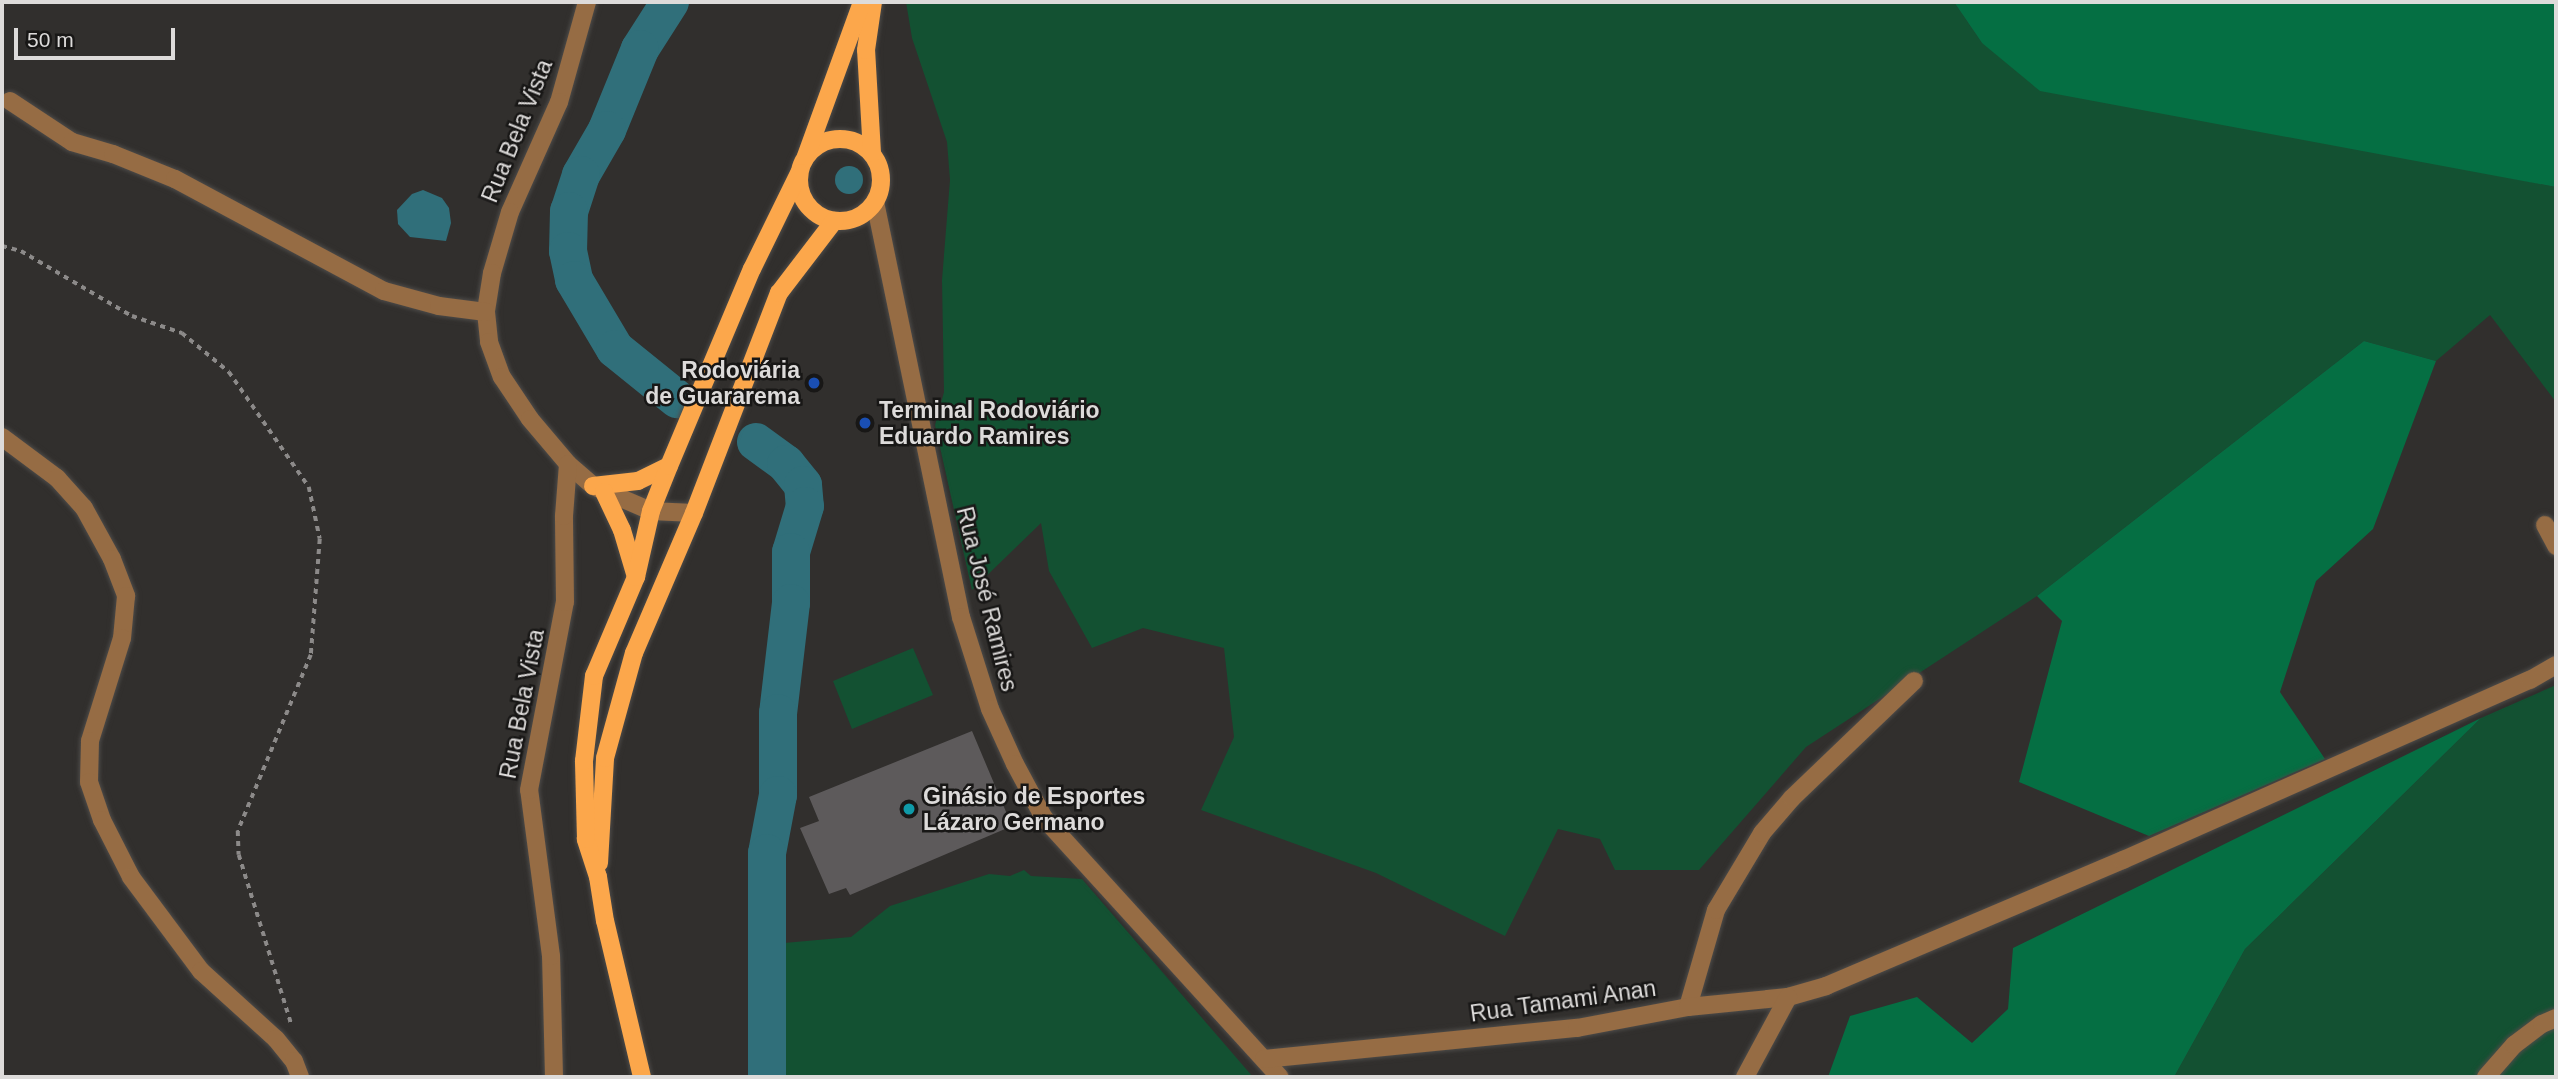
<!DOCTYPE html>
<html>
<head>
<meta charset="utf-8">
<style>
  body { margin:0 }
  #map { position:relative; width:2558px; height:1079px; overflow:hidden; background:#312f2d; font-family:Helvetica,sans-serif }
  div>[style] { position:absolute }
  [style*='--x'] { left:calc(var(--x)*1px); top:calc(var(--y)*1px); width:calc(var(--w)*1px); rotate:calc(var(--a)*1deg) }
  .green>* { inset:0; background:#135132 }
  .forest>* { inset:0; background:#056f43 }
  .water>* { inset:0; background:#306f7a }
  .round { border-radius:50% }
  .river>* { height:38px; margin:-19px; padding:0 19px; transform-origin:19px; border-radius:19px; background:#306f7a }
  .building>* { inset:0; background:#5d5a5b }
  .path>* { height:3.5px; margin-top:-1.75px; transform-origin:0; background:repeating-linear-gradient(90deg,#8c8a89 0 5px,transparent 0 10px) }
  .roads { filter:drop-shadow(0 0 2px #4d4b49) drop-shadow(0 0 2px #4d4b49) }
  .minor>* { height:18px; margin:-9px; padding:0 9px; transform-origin:9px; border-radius:9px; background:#966c44 }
  .major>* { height:18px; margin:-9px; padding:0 9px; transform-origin:9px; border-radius:9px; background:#fca74b }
  .major>.ring { margin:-9px; padding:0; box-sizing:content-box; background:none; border:18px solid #fca74b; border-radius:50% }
  .dots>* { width:19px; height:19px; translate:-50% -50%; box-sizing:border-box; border:4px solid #181716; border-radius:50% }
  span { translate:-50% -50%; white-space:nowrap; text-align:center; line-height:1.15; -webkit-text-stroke:5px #181716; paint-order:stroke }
  .street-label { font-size:23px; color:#dddbda }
  .poi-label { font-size:23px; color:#dddbda; font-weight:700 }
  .right { translate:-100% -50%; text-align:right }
  .left { translate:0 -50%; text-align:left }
  .frame { position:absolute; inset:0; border:4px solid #dddbda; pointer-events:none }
  .scale { position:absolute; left:14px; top:28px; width:161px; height:32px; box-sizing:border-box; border:4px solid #dddbda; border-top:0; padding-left:9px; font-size:21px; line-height:24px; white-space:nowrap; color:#dddbda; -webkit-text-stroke:5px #181716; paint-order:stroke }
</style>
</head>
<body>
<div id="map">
  <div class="green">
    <div style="clip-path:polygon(906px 2px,1954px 2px,1982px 43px,2315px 140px,2556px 187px,2556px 402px,2490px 315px,2436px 361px,2364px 341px,2037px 596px,1806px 747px,1699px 870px,1615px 870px,1600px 839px,1558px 829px,1505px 936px,1376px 873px,1201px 810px,1234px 737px,1224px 648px,1143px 628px,1092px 648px,1049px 571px,1041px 523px,972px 590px,935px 425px,944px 392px,942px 280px,950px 180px,947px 142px,912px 38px)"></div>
    <div style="clip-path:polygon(913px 648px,933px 695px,852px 729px,833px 681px)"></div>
    <div style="clip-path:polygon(2556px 685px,2556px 1077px,2174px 1077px,2245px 949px,2481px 718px)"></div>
    <div style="clip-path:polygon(1024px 870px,1031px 876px,1082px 879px,1253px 1077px,780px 1077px,784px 943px,851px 937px,890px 906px,989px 874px,1010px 876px)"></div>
  </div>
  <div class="forest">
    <div style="clip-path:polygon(1954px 2px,2556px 2px,2556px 187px,2040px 91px,1982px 43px)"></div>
    <div style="clip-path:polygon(2364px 341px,2436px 361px,2373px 529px,2316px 581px,2280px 692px,2325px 759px,2149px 836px,2019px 782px,2062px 621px,2037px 596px)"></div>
    <div style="clip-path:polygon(2481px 718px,2245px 949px,2174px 1077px,1828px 1077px,1850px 1016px,1917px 997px,1972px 1043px,2008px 1009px,2013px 948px)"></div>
  </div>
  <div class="water">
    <div class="round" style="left:835px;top:166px;width:28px;height:28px"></div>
    <div style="clip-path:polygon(423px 190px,442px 198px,449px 208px,451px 223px,446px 241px,410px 237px,398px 224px,397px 210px,412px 194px)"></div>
  </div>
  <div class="river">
    <div style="--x:670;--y:2;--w:56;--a:122.6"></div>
    <div style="--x:640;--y:49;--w:87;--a:112.2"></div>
    <div style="--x:607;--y:130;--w:52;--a:120"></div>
    <div style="--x:581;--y:175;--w:38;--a:108"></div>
    <div style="--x:569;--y:211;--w:40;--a:91.4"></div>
    <div style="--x:568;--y:251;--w:30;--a:78"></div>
    <div style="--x:574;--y:280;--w:80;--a:59.3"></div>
    <div style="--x:615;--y:349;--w:80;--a:38.9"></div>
    <div style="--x:756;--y:442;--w:37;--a:36"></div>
    <div style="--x:786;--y:464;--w:27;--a:51"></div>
    <div style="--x:803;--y:485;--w:21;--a:85"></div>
    <div style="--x:805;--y:506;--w:48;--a:106.9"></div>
    <div style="--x:791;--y:552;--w:51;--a:90"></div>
    <div style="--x:791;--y:603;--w:111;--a:96.7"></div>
    <div style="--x:778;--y:713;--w:82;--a:90"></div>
    <div style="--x:778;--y:795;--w:59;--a:100.7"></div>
    <div style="--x:767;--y:853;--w:224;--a:90"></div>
  </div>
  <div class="building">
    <div style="clip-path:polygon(972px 731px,1012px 826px,850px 895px,846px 888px,829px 894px,800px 828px,819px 821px,809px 797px)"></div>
  </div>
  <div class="path">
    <div style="--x:2;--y:246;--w:20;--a:15"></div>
    <div style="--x:21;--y:251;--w:129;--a:30.4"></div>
    <div style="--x:132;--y:316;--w:53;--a:18.8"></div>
    <div style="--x:182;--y:333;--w:61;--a:39.7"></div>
    <div style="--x:229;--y:372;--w:140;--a:55.2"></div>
    <div style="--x:309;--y:487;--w:53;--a:78.1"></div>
    <div style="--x:320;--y:539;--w:116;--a:94.4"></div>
    <div style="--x:311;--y:655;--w:191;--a:112.5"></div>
    <div style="--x:238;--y:831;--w:24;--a:88"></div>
    <div style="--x:239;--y:855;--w:179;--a:72.8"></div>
  </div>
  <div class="roads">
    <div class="minor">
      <div style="--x:587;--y:2;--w:104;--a:105.6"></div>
      <div style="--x:559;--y:102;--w:120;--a:114"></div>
      <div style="--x:510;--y:212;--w:64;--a:106.4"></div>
      <div style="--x:492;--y:273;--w:39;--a:99"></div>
      <div style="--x:486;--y:312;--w:30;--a:84"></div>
      <div style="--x:489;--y:342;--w:37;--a:70"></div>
      <div style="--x:502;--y:377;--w:50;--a:56.3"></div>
      <div style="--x:530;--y:419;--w:59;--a:49.8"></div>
      <div style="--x:568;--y:464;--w:33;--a:41"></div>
      <div style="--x:593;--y:486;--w:63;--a:23.3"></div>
      <div style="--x:651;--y:511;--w:43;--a:2.7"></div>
      <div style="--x:10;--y:101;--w:74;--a:33.5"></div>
      <div style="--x:72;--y:142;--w:43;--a:16.3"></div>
      <div style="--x:113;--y:154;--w:67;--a:22"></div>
      <div style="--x:175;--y:179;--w:237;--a:28.2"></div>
      <div style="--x:384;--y:291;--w:57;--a:15.3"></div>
      <div style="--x:439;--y:306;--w:47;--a:7.3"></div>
      <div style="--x:875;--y:202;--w:424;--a:78.3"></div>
      <div style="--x:961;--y:617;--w:96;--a:72.5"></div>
      <div style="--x:990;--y:709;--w:60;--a:65.6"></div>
      <div style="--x:1015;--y:764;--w:61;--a:61.8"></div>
      <div style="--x:1044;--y:818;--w:350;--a:47.7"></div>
      <div style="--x:2;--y:437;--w:69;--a:36.7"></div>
      <div style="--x:57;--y:478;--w:40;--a:48"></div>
      <div style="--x:84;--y:508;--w:58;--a:61.2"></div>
      <div style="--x:112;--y:559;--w:40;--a:69"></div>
      <div style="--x:126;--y:596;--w:42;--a:95.4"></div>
      <div style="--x:122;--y:638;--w:108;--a:107.3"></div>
      <div style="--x:90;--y:741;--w:41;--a:91.4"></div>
      <div style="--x:89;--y:782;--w:40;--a:71.1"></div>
      <div style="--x:102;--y:820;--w:64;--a:63"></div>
      <div style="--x:131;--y:877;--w:117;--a:53.3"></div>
      <div style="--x:201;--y:971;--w:101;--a:42.2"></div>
      <div style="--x:276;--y:1039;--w:28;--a:51"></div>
      <div style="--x:294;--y:1061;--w:17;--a:69"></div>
      <div style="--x:2545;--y:525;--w:24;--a:62"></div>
      <div style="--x:1688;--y:1007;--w:101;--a:-73.9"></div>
      <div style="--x:1716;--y:910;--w:90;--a:-59.1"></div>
      <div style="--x:1762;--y:833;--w:46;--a:-49.4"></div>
      <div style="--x:1792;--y:798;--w:169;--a:-43.8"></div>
      <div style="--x:1264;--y:1059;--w:315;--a:-5.7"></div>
      <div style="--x:1577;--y:1028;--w:113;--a:-10.7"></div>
      <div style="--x:1688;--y:1007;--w:100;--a:-5.7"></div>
      <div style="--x:1788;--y:997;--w:40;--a:-16"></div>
      <div style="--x:1826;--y:986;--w:323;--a:-23"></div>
      <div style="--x:2123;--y:860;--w:445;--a:-23.9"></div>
      <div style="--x:2530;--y:680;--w:30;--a:-30"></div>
      <div style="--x:554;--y:1077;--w:121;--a:-91.4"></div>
      <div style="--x:551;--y:956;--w:167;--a:-97.5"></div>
      <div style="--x:529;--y:790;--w:191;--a:-79.2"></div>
      <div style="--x:565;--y:602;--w:86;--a:-90.7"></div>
      <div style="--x:564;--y:516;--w:52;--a:-85.6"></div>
      <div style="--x:1745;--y:1077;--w:91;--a:-61.7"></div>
      <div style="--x:2486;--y:1077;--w:43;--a:-48.8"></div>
      <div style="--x:2514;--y:1045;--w:35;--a:-37"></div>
      <div style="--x:2542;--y:1024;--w:15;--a:-23"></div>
    </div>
    <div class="major">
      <div class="ring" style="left:799px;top:139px;width:64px;height:64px"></div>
      <div style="--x:872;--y:153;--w:103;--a:-93.3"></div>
      <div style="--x:866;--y:50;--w:49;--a:-81.7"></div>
      <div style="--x:806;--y:156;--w:164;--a:-70"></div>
      <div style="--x:593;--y:486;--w:45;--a:-6.3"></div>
      <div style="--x:638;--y:481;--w:34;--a:-26"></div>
      <div style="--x:604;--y:492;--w:42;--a:64.7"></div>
      <div style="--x:622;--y:530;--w:49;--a:73.4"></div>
      <div style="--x:599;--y:863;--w:105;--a:-86.7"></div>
      <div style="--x:605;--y:758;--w:109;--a:-74.6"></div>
      <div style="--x:634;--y:653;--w:152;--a:-66.8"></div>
      <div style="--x:694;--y:513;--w:236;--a:-68.9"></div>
      <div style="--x:779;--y:293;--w:91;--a:-52.6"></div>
      <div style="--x:642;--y:1077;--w:160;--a:-103.3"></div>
      <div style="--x:605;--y:921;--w:45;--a:-99"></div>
      <div style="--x:598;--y:877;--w:40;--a:-108"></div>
      <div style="--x:586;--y:839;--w:78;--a:-91.5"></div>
      <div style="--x:584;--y:761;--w:86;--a:-83.3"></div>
      <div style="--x:594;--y:676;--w:108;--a:-67"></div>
      <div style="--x:636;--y:577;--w:68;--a:-77.2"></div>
      <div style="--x:651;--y:511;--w:48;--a:-68.2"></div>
      <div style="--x:669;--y:466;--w:214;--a:-67.2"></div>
      <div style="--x:752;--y:269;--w:107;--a:-63.9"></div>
    </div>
  </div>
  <div class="dots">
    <div style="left:814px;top:383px;background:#1a4fb4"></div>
    <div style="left:865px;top:423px;background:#1a4fb4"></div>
    <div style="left:909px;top:809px;background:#0f9aa8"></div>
  </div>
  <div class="street-label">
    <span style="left:517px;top:131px;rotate:-68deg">Rua Bela Vista</span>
    <span style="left:987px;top:599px;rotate:76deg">Rua José Ramires</span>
    <span style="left:522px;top:704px;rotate:-79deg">Rua Bela Vista</span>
    <span style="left:1563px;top:1001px;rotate:-8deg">Rua Tamami Anan</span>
  </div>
  <div class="poi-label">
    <span class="right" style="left:800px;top:383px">Rodoviária<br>de Guararema</span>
    <span class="left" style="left:879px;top:423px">Terminal Rodoviário<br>Eduardo Ramires</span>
    <span class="left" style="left:923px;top:809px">Ginásio de Esportes<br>Lázaro Germano</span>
  </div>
  <div class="frame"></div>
  <div class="scale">50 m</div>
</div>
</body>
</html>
